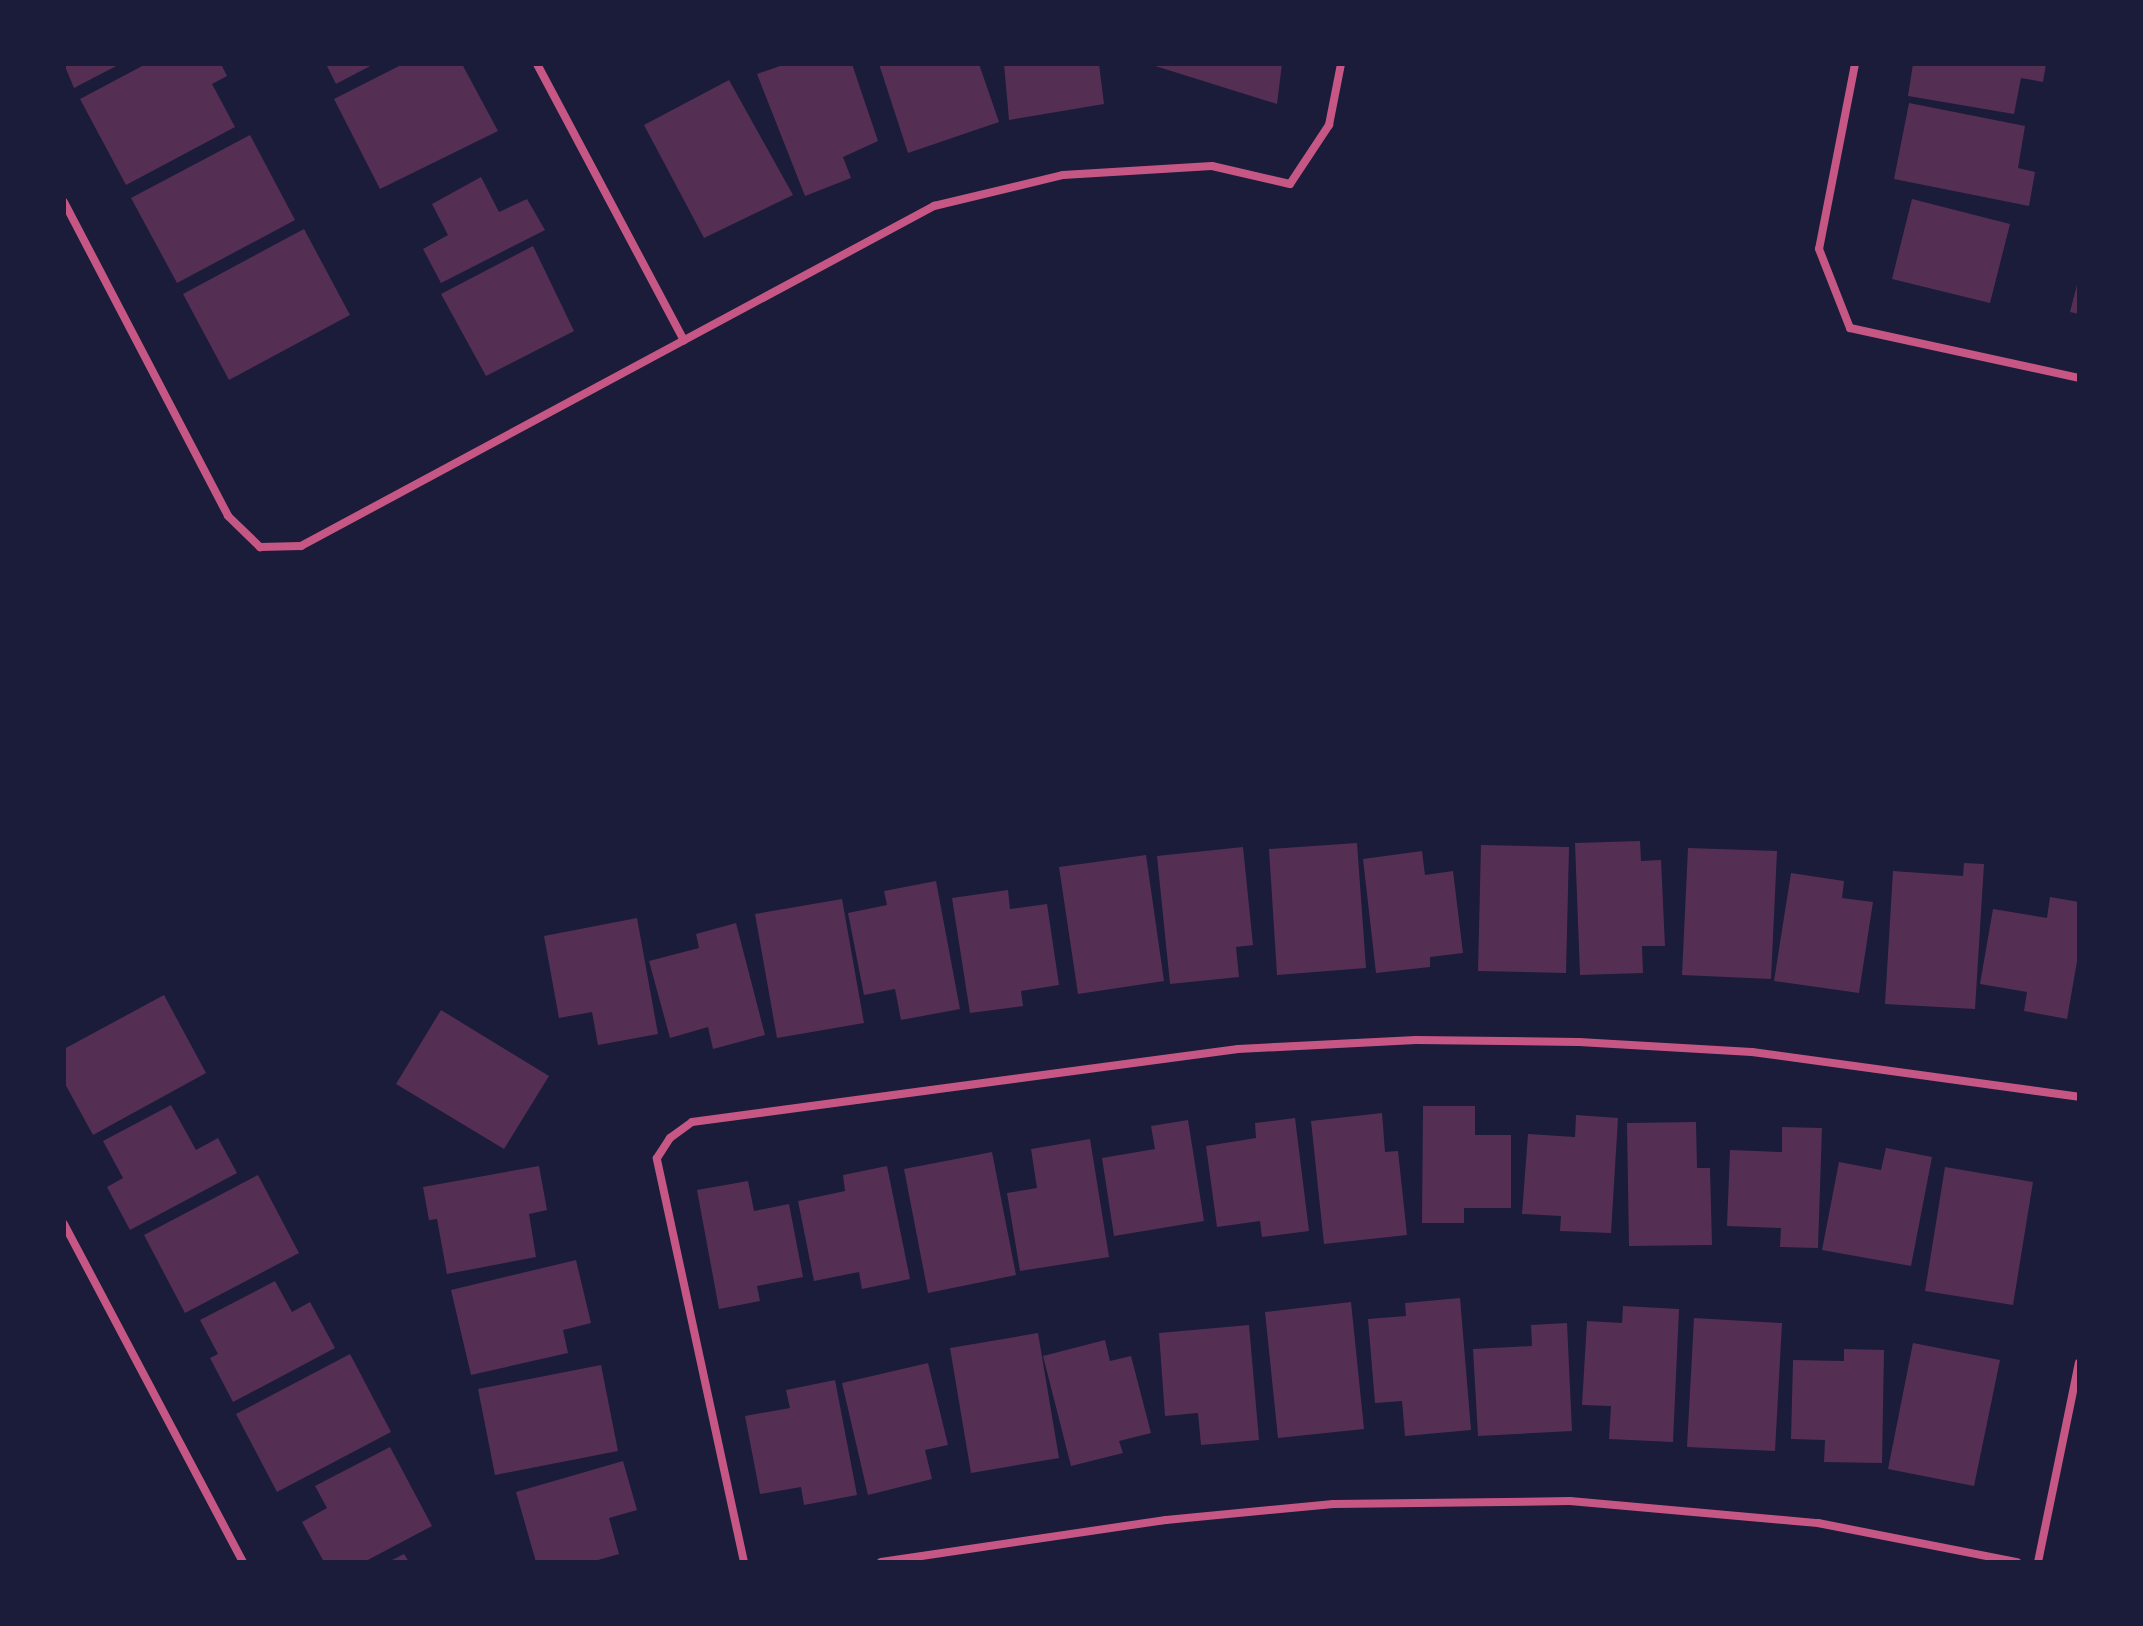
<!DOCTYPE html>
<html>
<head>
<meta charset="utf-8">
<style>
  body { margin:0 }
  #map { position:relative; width:2143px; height:1626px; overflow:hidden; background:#1b1b3a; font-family:"Sofia Sans Condensed",sans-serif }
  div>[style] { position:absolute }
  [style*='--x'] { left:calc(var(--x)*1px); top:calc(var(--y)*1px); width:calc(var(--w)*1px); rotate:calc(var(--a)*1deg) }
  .building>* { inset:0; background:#542f53 }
  .minor>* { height:8px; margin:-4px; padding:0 4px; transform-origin:4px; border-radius:4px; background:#c65784 }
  span { translate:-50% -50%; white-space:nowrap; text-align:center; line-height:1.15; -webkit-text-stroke:6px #1b1b3a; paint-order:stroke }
  .frame { position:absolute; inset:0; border:66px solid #1b1b3a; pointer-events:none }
</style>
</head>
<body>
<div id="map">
  <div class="building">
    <div style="clip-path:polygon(64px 64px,120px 64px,74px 88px)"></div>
    <div style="clip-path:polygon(146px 64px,221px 64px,227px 76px,212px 84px,235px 127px,126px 185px,80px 99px)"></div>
    <div style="clip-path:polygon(326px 64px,374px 64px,336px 84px)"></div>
    <div style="clip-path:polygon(403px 64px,462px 64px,498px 131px,380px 189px,334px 99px)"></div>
    <div style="clip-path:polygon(786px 64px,852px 64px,878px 141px,843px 157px,851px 178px,805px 196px,757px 74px)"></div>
    <div style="clip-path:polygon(879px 64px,979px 64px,999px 122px,908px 153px)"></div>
    <div style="clip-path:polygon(1004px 64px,1099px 64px,1104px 104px,1009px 120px)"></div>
    <div style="clip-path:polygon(1152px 64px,1282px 64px,1277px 104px,1152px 65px)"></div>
    <div style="clip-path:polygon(1913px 64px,2046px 64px,2043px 82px,2021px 78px,2014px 114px,1908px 96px)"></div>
    <div style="clip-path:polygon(729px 80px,793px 195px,704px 238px,644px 125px)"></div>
    <div style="clip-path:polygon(1909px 103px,2025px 126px,2018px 168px,2035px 172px,2029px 206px,1894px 179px)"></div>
    <div style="clip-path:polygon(250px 135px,295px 220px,177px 283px,131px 198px)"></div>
    <div style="clip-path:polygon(481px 177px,499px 212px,527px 199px,545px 230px,441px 283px,423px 249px,448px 235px,432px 204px)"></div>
    <div style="clip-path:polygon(1912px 199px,2010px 224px,1990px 303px,1892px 279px)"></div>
    <div style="clip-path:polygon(304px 229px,350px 315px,229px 380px,183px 294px)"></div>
    <div style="clip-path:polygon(533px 246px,574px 331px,486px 376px,441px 294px)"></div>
    <div style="clip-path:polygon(2079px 277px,2079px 314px,2070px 312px)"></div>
    <div style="clip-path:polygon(1640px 841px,1641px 861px,1661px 860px,1665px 946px,1642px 946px,1643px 973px,1580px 975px,1575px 843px)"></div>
    <div style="clip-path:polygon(1357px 843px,1366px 968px,1277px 975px,1269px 849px)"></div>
    <div style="clip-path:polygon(1481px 845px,1569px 847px,1566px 973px,1478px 971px)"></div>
    <div style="clip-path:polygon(1243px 847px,1253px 945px,1236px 947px,1239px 977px,1170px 984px,1157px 856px)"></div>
    <div style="clip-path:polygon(1688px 848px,1777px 851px,1771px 979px,1682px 975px)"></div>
    <div style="clip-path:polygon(1422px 851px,1425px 875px,1453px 871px,1463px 953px,1430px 957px,1430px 967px,1376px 973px,1363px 859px)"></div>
    <div style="clip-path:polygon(1146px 855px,1164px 981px,1078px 994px,1059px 867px)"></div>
    <div style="clip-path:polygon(1964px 863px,1984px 864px,1975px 1009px,1885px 1004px,1893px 871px,1963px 876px)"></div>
    <div style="clip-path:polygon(1791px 873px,1844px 881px,1842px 898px,1873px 902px,1859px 993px,1774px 981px)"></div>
    <div style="clip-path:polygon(936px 881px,960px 1009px,901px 1020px,895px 989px,864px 995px,848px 913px,887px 905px,884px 891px)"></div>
    <div style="clip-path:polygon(1008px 890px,1010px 909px,1047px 904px,1059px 985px,1021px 991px,1023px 1006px,970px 1013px,952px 898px)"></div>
    <div style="clip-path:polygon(2050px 897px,2079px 902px,2079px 950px,2067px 1019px,2024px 1011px,2027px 992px,1980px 984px,1993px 909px,2047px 918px)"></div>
    <div style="clip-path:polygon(842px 899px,864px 1023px,777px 1038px,755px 914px)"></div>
    <div style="clip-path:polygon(637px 918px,658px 1034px,598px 1045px,592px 1012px,559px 1018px,544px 936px)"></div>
    <div style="clip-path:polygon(736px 923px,765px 1035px,713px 1049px,708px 1027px,670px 1038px,649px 961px,699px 948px,696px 934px)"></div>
    <div style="clip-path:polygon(164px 995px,206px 1073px,93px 1135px,64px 1082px,64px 1049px)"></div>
    <div style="clip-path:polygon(441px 1010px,549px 1076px,504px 1149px,396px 1084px)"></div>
    <div style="clip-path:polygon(171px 1105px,196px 1150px,218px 1138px,237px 1173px,130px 1230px,107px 1187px,123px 1178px,103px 1141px)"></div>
    <div style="clip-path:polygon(1423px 1106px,1475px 1106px,1475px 1135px,1511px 1135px,1511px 1208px,1464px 1208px,1464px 1223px,1422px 1223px)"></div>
    <div style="clip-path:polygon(1382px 1113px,1385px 1152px,1398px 1151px,1407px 1235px,1324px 1244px,1311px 1121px)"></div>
    <div style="clip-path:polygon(1576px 1115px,1618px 1118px,1611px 1233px,1560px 1231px,1561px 1216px,1522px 1214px,1528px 1134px,1575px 1137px)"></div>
    <div style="clip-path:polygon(1295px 1118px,1309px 1231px,1262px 1237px,1260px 1221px,1217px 1227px,1206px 1146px,1256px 1138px,1255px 1123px)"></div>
    <div style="clip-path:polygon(1188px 1120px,1204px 1221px,1114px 1236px,1102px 1158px,1155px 1149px,1151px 1126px)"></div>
    <div style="clip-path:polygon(1696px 1122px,1697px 1168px,1710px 1168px,1712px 1245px,1629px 1246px,1627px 1123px)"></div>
    <div style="clip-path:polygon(1782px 1127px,1822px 1128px,1818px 1248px,1780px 1247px,1781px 1228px,1727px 1226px,1730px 1150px,1782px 1152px)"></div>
    <div style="clip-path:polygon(1090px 1139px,1109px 1257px,1020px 1271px,1007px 1193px,1037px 1188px,1031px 1149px)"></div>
    <div style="clip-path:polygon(1886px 1148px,1932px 1157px,1911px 1266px,1822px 1250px,1839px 1162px,1881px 1170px)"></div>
    <div style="clip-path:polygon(992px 1152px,1016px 1275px,928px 1293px,904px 1169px)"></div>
    <div style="clip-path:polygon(539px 1166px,547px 1210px,529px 1214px,536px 1257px,447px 1274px,437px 1219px,429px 1220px,423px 1187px)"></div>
    <div style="clip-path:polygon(887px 1166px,910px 1279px,862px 1289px,859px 1272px,814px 1281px,798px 1201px,845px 1191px,843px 1175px)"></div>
    <div style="clip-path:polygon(1945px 1167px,2033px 1182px,2013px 1305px,1925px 1291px)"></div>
    <div style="clip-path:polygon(258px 1175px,299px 1253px,185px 1313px,144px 1235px)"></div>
    <div style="clip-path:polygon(748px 1181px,754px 1211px,789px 1204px,803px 1277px,757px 1286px,760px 1301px,719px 1309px,697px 1190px)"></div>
    <div style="clip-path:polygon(576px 1260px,591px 1323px,563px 1330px,568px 1353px,471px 1375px,451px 1290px)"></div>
    <div style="clip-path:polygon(275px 1281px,292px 1312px,310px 1302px,335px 1348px,233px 1402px,210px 1358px,218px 1354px,200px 1320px)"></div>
    <div style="clip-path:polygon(1460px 1298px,1471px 1430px,1405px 1436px,1402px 1401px,1375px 1403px,1368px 1319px,1406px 1316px,1405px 1303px)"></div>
    <div style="clip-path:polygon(1351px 1302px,1364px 1429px,1278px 1438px,1265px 1312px)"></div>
    <div style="clip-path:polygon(1623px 1306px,1679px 1309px,1673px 1442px,1609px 1439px,1611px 1406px,1582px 1405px,1587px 1321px,1622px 1323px)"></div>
    <div style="clip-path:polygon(1694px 1318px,1782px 1323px,1775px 1451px,1687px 1447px)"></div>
    <div style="clip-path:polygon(1567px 1323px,1572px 1431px,1478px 1436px,1473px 1349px,1532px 1346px,1531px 1325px)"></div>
    <div style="clip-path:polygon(1249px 1325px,1259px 1440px,1201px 1445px,1198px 1413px,1165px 1416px,1159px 1333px)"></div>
    <div style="clip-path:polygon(1038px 1333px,1059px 1458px,971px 1473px,950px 1348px)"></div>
    <div style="clip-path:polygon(1105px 1340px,1110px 1361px,1131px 1356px,1151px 1433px,1119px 1441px,1123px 1453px,1071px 1466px,1043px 1356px)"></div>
    <div style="clip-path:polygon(1913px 1343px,2000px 1360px,1974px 1486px,1888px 1469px)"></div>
    <div style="clip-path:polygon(1844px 1349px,1884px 1350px,1882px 1463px,1824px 1462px,1825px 1440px,1791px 1439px,1793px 1360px,1844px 1361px)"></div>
    <div style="clip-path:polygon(350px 1354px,391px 1432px,277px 1492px,236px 1414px)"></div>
    <div style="clip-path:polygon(928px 1363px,948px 1445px,925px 1450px,932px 1479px,868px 1495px,842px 1383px)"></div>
    <div style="clip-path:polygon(601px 1365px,618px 1451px,495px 1475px,478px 1389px)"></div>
    <div style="clip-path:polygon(835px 1380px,857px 1495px,804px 1505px,801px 1487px,760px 1494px,745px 1416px,790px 1408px,786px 1390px)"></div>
    <div style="clip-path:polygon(390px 1447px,432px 1526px,364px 1562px,324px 1562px,302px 1522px,327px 1508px,315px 1486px)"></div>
    <div style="clip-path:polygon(623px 1461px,637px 1510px,609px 1518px,619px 1554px,591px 1562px,536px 1562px,516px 1492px)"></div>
    <div style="clip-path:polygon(404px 1554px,409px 1562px,388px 1562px)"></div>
  </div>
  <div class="minor">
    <div style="--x:537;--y:64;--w:313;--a:62"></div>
    <div style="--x:1855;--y:64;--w:188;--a:101"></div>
    <div style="--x:1819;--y:249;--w:85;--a:68.6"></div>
    <div style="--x:1850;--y:328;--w:234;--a:12.3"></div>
    <div style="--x:64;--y:202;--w:354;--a:62.4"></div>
    <div style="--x:228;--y:516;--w:45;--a:44.1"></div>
    <div style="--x:260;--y:547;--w:41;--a:-1.4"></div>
    <div style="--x:301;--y:546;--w:719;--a:-28.24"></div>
    <div style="--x:934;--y:206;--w:133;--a:-13.5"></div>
    <div style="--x:1063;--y:175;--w:149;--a:-3.5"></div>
    <div style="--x:1212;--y:166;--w:80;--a:13"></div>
    <div style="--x:1290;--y:184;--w:71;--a:-56.5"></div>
    <div style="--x:1329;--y:125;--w:62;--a:-78.9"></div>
    <div style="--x:64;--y:1224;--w:382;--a:62.1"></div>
    <div style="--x:744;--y:1562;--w:413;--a:-102.2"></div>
    <div style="--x:657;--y:1158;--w:24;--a:-57"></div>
    <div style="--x:670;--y:1138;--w:27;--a:-36"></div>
    <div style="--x:692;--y:1122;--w:551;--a:-7.62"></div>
    <div style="--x:1238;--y:1049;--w:178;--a:-2.9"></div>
    <div style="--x:1416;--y:1040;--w:163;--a:0.7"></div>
    <div style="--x:1579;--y:1042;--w:173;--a:3.3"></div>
    <div style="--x:1752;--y:1052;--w:330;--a:7.8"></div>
    <div style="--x:881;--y:1562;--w:288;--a:-8.4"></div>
    <div style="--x:1166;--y:1520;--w:168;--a:-5.5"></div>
    <div style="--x:1333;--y:1504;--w:237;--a:-0.7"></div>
    <div style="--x:1570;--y:1501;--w:249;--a:5.1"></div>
    <div style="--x:1818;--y:1523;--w:203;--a:11.1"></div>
    <div style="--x:2038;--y:1562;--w:203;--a:-78.4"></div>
  </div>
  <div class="frame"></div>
</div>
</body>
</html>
